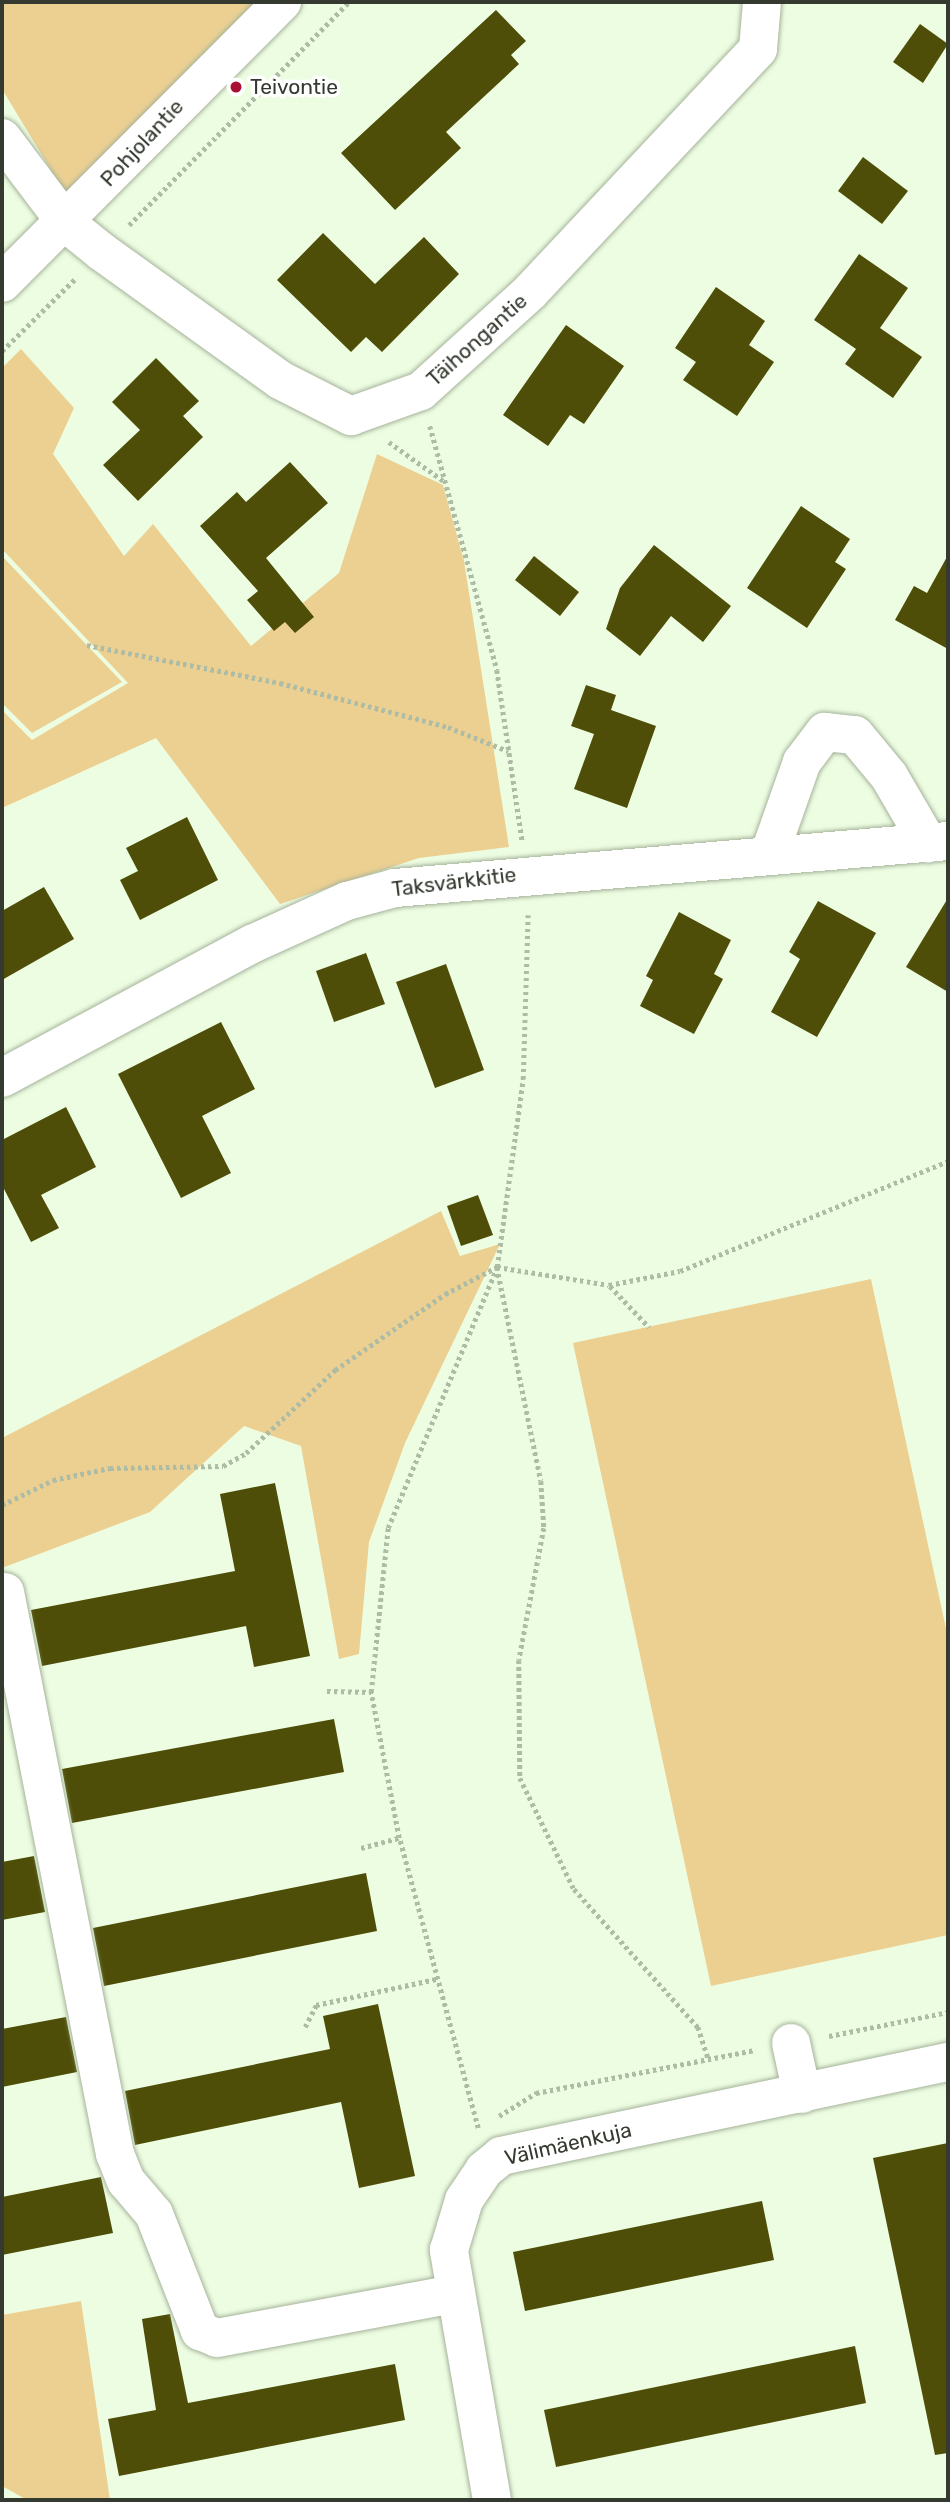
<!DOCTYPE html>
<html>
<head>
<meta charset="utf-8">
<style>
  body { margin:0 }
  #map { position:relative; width:950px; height:2502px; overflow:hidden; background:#edfde2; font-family:Rubik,sans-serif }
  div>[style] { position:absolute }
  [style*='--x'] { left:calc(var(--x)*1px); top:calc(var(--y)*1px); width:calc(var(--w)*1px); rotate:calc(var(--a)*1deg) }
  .green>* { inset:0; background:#ecd092 }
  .building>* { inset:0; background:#4f4e09 }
  .path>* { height:4.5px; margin-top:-2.25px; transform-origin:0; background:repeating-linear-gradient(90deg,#aebba5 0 3.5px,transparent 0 7px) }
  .roads { filter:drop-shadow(0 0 2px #a5b39a) drop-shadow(0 0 2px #a5b39a) }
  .minor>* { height:38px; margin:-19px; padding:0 19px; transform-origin:19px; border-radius:19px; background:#fff }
  .major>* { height:38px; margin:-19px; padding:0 19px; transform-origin:19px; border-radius:19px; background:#fff }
  .dots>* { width:19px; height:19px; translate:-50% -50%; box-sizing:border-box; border:4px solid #fff; border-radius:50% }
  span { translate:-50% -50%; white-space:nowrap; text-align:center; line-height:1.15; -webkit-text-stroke:7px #fff; paint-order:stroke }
  .poi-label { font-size:21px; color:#343a2f }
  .left { translate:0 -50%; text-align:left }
  .street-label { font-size:21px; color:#343a2f }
  .frame { position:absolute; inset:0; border:4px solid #343a2f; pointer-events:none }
</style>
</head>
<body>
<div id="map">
  <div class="green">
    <div style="clip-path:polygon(2px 2px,262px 2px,66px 195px,2px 89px)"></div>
    <div style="clip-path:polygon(21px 349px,74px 408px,53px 454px,124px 556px,153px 524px,251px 646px,339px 573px,377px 454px,443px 485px,464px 561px,509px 847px,419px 858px,280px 904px,156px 738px,2px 808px,2px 710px,32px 740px,128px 683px,2px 549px,2px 368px)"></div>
    <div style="clip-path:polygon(2px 556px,122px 682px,32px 733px,2px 703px)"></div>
    <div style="clip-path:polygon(441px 1211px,460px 1256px,500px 1244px,405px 1443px,369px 1542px,359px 1654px,339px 1659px,301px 1446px,244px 1426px,150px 1512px,2px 1568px,2px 1438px)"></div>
    <div style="clip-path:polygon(871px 1279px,948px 1638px,948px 1935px,711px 1986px,573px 1343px)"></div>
    <div style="clip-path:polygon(81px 2301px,110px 2500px,27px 2500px,2px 2486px,2px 2315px)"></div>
  </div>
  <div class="building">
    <div style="clip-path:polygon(496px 10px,526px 41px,511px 55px,519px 64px,446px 132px,461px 148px,395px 210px,341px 153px)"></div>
    <div style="clip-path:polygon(920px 24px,948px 44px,923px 83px,893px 62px)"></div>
    <div style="clip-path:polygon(863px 157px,908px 191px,882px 224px,838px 191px)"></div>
    <div style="clip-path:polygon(323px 233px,375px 284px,424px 237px,459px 274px,382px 352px,366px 337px,351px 352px,277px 280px)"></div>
    <div style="clip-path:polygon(859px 254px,908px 288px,880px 328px,922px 357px,893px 398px,845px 364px,856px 349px,814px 320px)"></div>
    <div style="clip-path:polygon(716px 287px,765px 321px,749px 345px,774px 362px,737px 416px,683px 380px,696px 362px,675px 348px)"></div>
    <div style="clip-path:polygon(566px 325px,624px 366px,584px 424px,570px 415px,548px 446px,503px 415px)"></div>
    <div style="clip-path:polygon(156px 358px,199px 401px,183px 416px,203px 437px,138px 501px,103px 465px,140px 430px,112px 402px)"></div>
    <div style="clip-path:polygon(290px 462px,328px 503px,266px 558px,314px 617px,295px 633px,285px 622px,274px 631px,247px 600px,258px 591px,200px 526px,237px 492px,246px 502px)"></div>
    <div style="clip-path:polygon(801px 506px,850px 539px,835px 562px,846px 569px,807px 628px,747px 588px)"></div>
    <div style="clip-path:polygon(654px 545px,731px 606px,703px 642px,671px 616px,640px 656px,606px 629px,620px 588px)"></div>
    <div style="clip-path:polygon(948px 555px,948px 649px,895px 620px,914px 586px,927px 593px)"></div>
    <div style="clip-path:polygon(534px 556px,579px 592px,560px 616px,515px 580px)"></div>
    <div style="clip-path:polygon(586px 685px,616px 695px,611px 710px,656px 726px,627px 808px,574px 789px,594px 734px,571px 726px)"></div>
    <div style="clip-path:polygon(187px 817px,218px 880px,140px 920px,120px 880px,138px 871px,126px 848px)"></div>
    <div style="clip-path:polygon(44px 887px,74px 939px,2px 980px,2px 911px)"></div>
    <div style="clip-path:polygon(948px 898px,948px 992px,906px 967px)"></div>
    <div style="clip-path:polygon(818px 901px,876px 933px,817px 1037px,771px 1012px,800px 959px,789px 952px)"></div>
    <div style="clip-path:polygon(679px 912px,731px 940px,714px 974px,723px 979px,694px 1034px,640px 1006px,653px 980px,646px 976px)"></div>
    <div style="clip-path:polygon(366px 953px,385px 1004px,334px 1022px,316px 971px)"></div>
    <div style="clip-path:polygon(446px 964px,484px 1070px,435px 1088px,396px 982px)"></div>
    <div style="clip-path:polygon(221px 1022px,255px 1089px,202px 1116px,231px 1173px,181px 1198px,118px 1074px)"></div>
    <div style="clip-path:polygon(66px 1107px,96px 1167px,41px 1195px,59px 1228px,31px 1242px,2px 1185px,2px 1140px)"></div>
    <div style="clip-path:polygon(478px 1195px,493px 1235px,461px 1246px,447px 1206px)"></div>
    <div style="clip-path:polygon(275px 1483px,310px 1656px,254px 1667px,246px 1626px,42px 1666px,31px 1610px,235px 1571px,220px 1494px)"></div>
    <div style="clip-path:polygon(334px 1719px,344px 1772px,72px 1823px,62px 1769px)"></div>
    <div style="clip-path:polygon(34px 1856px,45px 1912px,2px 1920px,2px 1862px)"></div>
    <div style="clip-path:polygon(366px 1873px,377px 1931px,104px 1986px,93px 1928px)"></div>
    <div style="clip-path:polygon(378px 2004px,415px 2176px,359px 2188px,341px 2102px,135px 2145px,125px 2091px,330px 2049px,323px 2016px)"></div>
    <div style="clip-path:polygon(66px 2017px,77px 2072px,2px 2087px,2px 2029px)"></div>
    <div style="clip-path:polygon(948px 2143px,948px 2453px,935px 2455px,873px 2158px)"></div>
    <div style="clip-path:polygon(101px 2177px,113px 2233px,2px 2255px,2px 2197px)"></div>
    <div style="clip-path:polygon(762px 2201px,774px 2260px,525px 2311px,513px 2252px)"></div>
    <div style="clip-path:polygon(170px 2314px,188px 2403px,395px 2364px,405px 2420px,119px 2476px,108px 2419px,156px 2410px,142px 2319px)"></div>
    <div style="clip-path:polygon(855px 2346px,866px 2403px,556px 2467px,544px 2410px)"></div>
  </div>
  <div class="path">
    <div style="--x:129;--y:225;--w:313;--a:-45.4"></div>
    <div style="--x:2;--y:351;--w:104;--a:-44.6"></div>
    <div style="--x:430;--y:426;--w:253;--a:74.6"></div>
    <div style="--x:497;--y:670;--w:172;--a:81.6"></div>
    <div style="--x:389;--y:442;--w:69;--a:35.5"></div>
    <div style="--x:87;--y:645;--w:197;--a:11.1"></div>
    <div style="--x:280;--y:683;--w:174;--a:14.7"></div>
    <div style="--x:448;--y:727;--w:65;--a:21.8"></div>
    <div style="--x:497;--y:1267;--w:218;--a:78.4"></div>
    <div style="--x:541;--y:1481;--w:47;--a:86.3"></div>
    <div style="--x:544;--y:1528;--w:134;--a:100.7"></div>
    <div style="--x:519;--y:1660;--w:118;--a:89.5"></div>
    <div style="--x:520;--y:1778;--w:123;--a:64.1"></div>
    <div style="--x:574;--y:1889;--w:186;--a:48.1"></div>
    <div style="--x:698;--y:2027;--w:33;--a:72"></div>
    <div style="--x:610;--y:1286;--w:57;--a:46.4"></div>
    <div style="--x:2;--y:1505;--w:57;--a:-26.1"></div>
    <div style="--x:53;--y:1480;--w:58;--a:-11.9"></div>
    <div style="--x:110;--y:1468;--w:113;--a:-1"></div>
    <div style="--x:223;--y:1466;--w:26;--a:-29"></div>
    <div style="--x:246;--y:1453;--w:122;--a:-43"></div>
    <div style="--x:335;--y:1370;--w:134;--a:-34.6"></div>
    <div style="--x:445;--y:1294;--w:59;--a:-27.4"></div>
    <div style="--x:497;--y:1267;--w:113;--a:9.1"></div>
    <div style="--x:609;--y:1285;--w:72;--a:-11.2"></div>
    <div style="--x:680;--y:1271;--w:290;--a:-22.3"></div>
    <div style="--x:327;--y:1691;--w:44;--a:1.3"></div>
    <div style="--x:361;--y:1848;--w:39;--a:-15"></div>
    <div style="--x:305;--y:2027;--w:25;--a:-63"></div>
    <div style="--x:316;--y:2005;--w:123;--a:-12.2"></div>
    <div style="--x:829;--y:2036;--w:121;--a:-11.4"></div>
    <div style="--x:499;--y:2116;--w:44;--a:-31.9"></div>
    <div style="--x:536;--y:2093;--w:223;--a:-11.1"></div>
    <div style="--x:478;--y:2128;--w:301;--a:-105.2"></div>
    <div style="--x:399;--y:1838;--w:149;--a:-100.9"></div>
    <div style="--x:371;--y:1692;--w:165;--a:-84.1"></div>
    <div style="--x:388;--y:1528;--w:283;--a:-67.3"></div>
    <div style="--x:497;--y:1267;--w:190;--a:-82.1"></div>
    <div style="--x:523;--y:1079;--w:164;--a:-88.3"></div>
  </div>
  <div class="roads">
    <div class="minor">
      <div style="--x:2;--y:138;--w:106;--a:53"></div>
      <div style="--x:66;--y:223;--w:46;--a:38.9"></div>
      <div style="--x:102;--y:252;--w:219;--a:35.7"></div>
      <div style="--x:280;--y:380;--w:80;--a:26.9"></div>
      <div style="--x:351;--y:416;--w:74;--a:-19.7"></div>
      <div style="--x:421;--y:391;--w:147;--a:-42.2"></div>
      <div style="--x:530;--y:292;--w:333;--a:-46.8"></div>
      <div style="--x:758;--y:49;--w:47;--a:-85.1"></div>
      <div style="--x:769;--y:855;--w:99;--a:-70.5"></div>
      <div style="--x:802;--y:762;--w:38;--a:-53"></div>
      <div style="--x:825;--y:732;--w:30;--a:6"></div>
      <div style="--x:855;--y:735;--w:53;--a:50.3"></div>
      <div style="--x:889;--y:776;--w:78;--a:59.8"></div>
      <div style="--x:2;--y:1078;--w:284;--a:-28.2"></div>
      <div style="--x:252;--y:944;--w:104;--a:-24.4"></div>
      <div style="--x:347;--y:901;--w:50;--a:-15.2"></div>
      <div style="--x:395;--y:888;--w:555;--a:-4.86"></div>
      <div style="--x:5;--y:1592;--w:573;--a:78.93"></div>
      <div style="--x:115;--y:2154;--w:29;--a:68"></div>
      <div style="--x:126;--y:2181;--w:43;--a:49.7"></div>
      <div style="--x:154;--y:2214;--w:126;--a:68.5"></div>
      <div style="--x:200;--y:2331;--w:18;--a:22"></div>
      <div style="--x:217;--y:2338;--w:242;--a:-10.5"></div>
      <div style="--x:791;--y:2043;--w:52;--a:77.8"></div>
      <div style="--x:492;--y:2500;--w:254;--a:-99.8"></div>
      <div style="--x:449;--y:2250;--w:52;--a:-73.3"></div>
      <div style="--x:464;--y:2200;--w:36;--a:-56"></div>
      <div style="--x:484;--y:2170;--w:22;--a:-39"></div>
      <div style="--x:501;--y:2156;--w:457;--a:-11.9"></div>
    </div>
    <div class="major">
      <div style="--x:2;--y:283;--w:397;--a:-45.1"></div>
    </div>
  </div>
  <div class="dots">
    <div style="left:236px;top:87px;background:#a91132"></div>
  </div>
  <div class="poi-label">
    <span class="left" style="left:250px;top:87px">Teivontie</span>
  </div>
  <div class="street-label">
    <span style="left:142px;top:143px;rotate:-47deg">Pohjolantie</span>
    <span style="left:477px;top:340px;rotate:-42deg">Täihongantie</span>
    <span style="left:454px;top:882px;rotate:-7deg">Taksvärkkitie</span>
    <span style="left:568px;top:2144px;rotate:-13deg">Välimäenkuja</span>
  </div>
  <div class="frame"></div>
</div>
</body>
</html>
